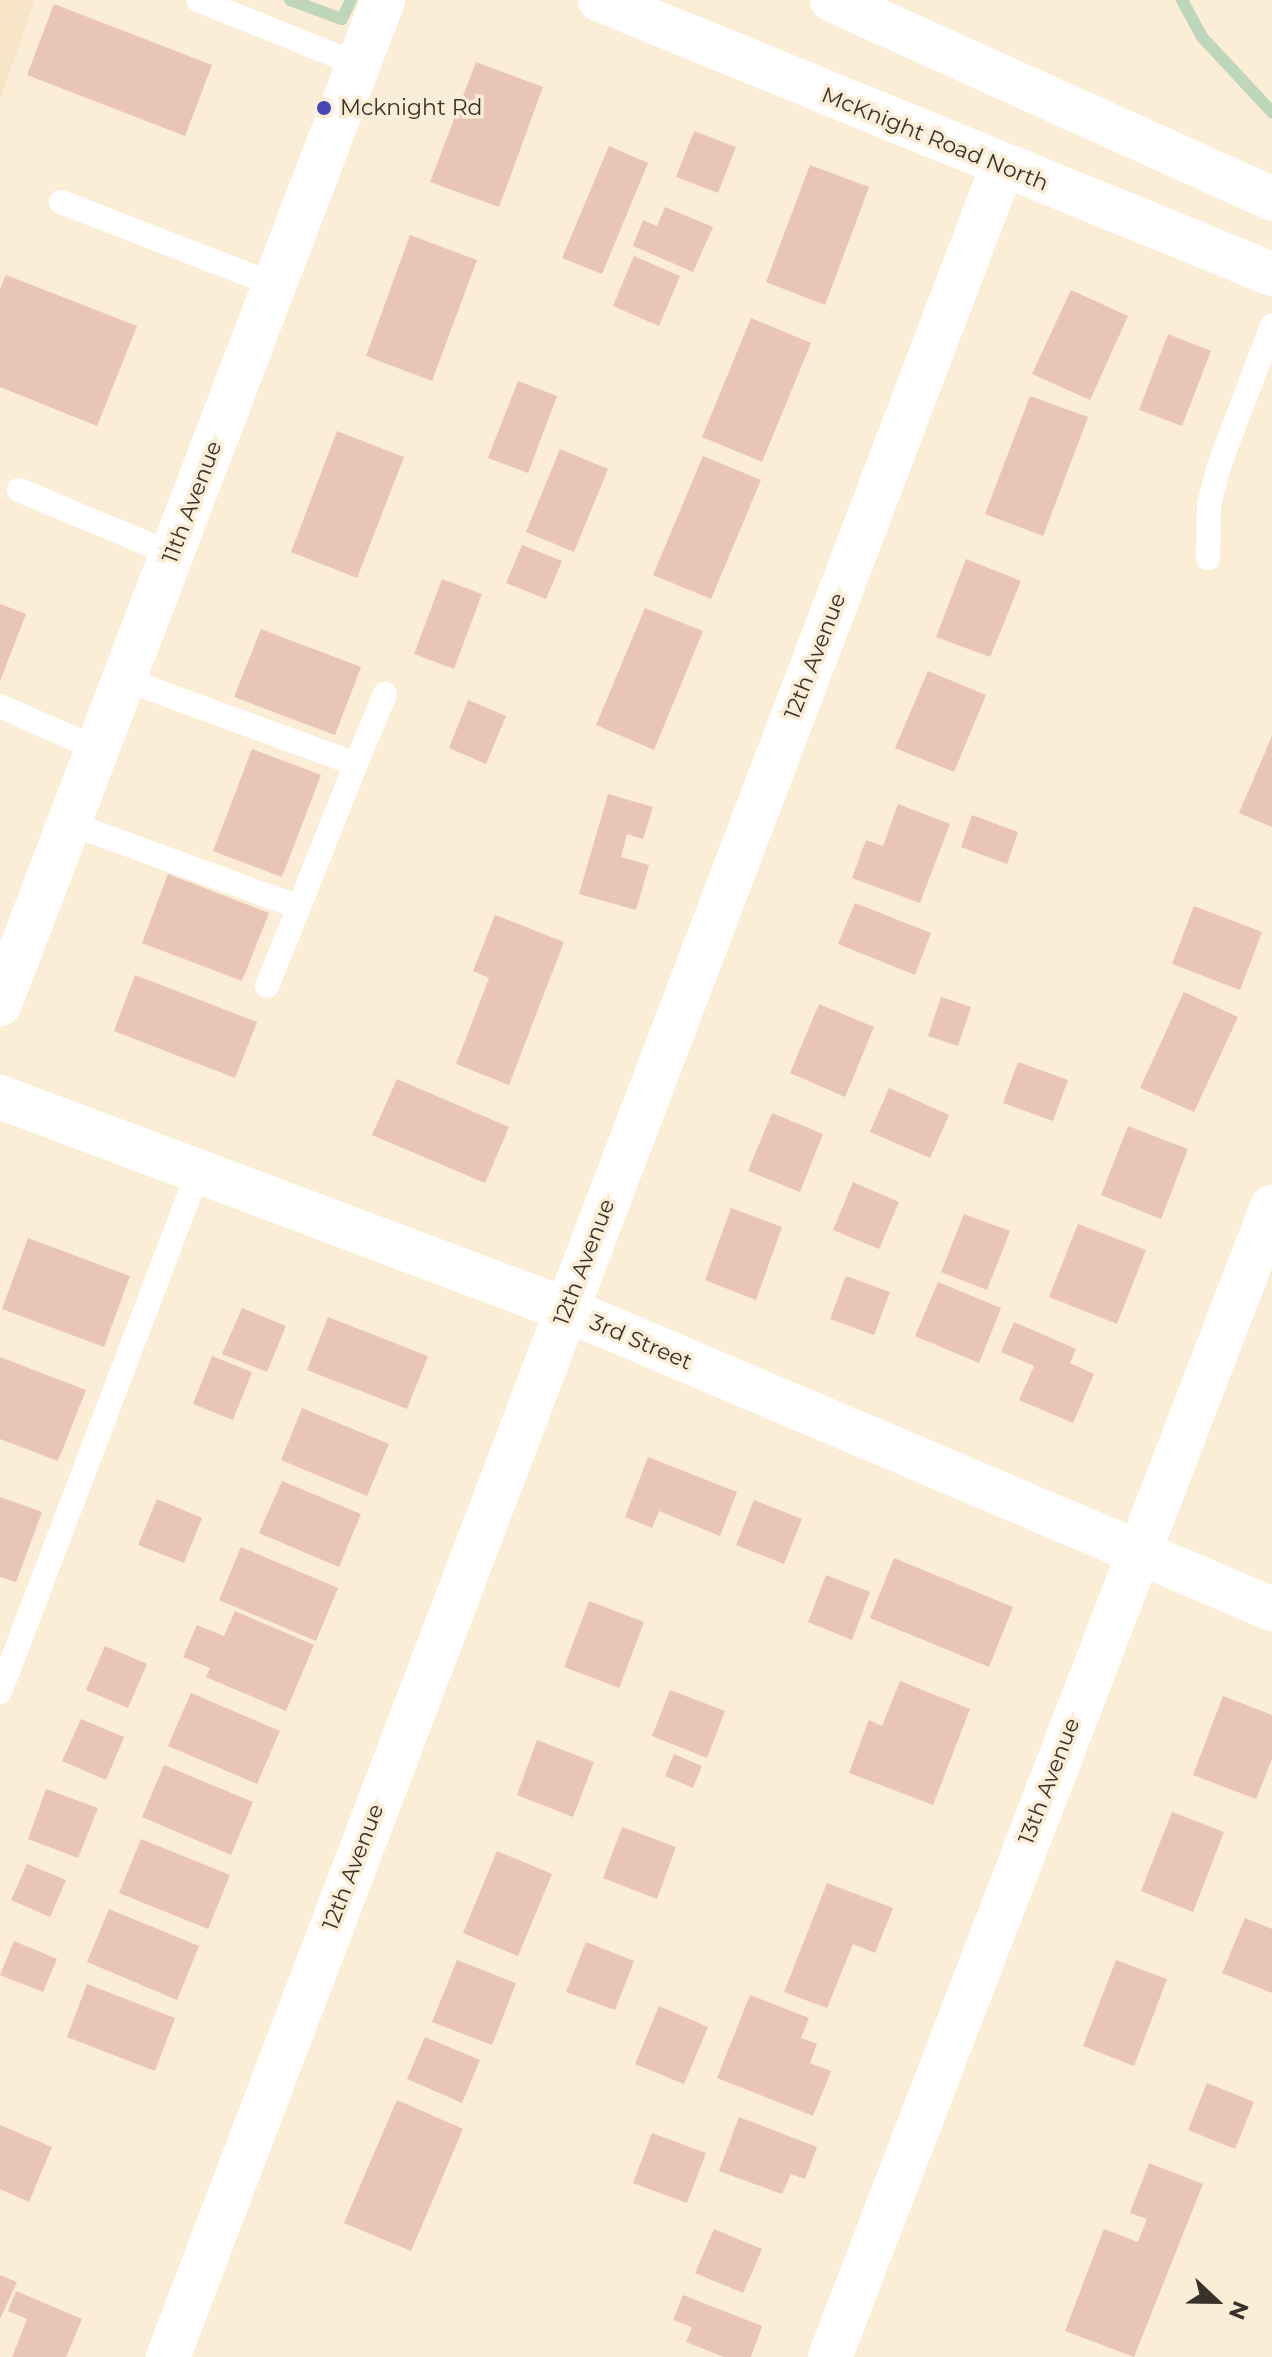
<!DOCTYPE html>
<html>
<head>
<meta charset="utf-8">
<style>
  body { margin:0 }
  #map { position:relative; width:1272px; height:2357px; overflow:hidden; background:#fcedd7; font-family:Montserrat,sans-serif }
  div>[style] { position:absolute }
  [style*='--x'] { left:calc(var(--x)*1px); top:calc(var(--y)*1px); width:calc(var(--w)*1px); rotate:calc(var(--a)*1deg) }
  .built>* { inset:0; background:#f8e4c7 }
  .stream>* { height:12px; margin:-6px; padding:0 6px; transform-origin:6px; border-radius:6px; background:#bed6ba }
  .building>* { inset:0; background:#e9c5b5 }
  .lane>* { height:24px; margin:-12px; padding:0 12px; transform-origin:12px; border-radius:12px; background:#fff }
  .street>* { height:44px; margin:-22px; padding:0 22px; transform-origin:22px; border-radius:22px; background:#fff }
  .secondary>* { height:44px; margin:-22px; padding:0 22px; transform-origin:22px; border-radius:22px; background:#fff }
  .dots>* { width:22px; height:22px; translate:-50% -50%; box-sizing:border-box; border:4px solid #fcedd7; border-radius:50% }
  span { translate:-50% -50%; white-space:nowrap; text-align:center; line-height:1.15; -webkit-text-stroke:7px #fcedd7; paint-order:stroke }
  .poi-label { font-size:22px; color:#38322a }
  .left { translate:0 -50%; text-align:left }
  .street-label { font-size:22px; color:#38322a }
  .north { position:absolute; left:1176px; top:2261px; width:80px; height:80px; -webkit-text-stroke:6px #fcedd7; paint-order:stroke; rotate:112deg; font-size:22px; font-weight:700; line-height:32px; text-align:center; color:#38322a }
  .north::after { content:''; display:block; margin:auto; width:28px; height:36px; background:#38322a; clip-path:polygon(50% 0,100% 100%,50% 72%,0 100%) }
</style>
</head>
<body>
<div id="map">
  <div class="built">
    <div style="clip-path:polygon(0 0,35px 0,0 99px)"></div>
  </div>
  <div class="stream">
    <div style="--x:290;--y:0;--w:55;--a:20.1"></div>
    <div style="--x:342;--y:19;--w:21;--a:-65"></div>
    <div style="--x:1182;--y:0;--w:42;--a:61.6"></div>
    <div style="--x:1202;--y:37;--w:103;--a:47"></div>
  </div>
  <div class="building">
    <div style="clip-path:polygon(54px 4px,212px 65px,185px 136px,27px 75px)"></div>
    <div style="clip-path:polygon(476px 62px,543px 87px,499px 207px,430px 182px)"></div>
    <div style="clip-path:polygon(694px 131px,736px 147px,718px 193px,676px 177px)"></div>
    <div style="clip-path:polygon(609px 146px,648px 163px,602px 274px,562px 258px)"></div>
    <div style="clip-path:polygon(810px 165px,869px 187px,825px 305px,766px 282px)"></div>
    <div style="clip-path:polygon(665px 207px,713px 227px,693px 272px,633px 246px,643px 220px,657px 226px)"></div>
    <div style="clip-path:polygon(410px 235px,477px 260px,432px 381px,366px 356px)"></div>
    <div style="clip-path:polygon(634px 256px,680px 276px,659px 326px,613px 306px)"></div>
    <div style="clip-path:polygon(6px 275px,137px 326px,97px 426px,0 387px,0 289px)"></div>
    <div style="clip-path:polygon(1071px 290px,1128px 316px,1090px 400px,1032px 374px)"></div>
    <div style="clip-path:polygon(751px 318px,811px 343px,762px 462px,702px 437px)"></div>
    <div style="clip-path:polygon(1168px 334px,1211px 351px,1182px 426px,1139px 410px)"></div>
    <div style="clip-path:polygon(518px 381px,557px 396px,528px 473px,488px 458px)"></div>
    <div style="clip-path:polygon(1030px 396px,1088px 417px,1043px 536px,985px 514px)"></div>
    <div style="clip-path:polygon(337px 431px,404px 457px,357px 578px,291px 552px)"></div>
    <div style="clip-path:polygon(560px 449px,608px 469px,574px 552px,526px 532px)"></div>
    <div style="clip-path:polygon(703px 456px,761px 480px,711px 599px,653px 575px)"></div>
    <div style="clip-path:polygon(522px 545px,562px 561px,546px 599px,506px 583px)"></div>
    <div style="clip-path:polygon(966px 559px,1021px 581px,990px 657px,936px 637px)"></div>
    <div style="clip-path:polygon(442px 579px,482px 594px,454px 669px,414px 654px)"></div>
    <div style="clip-path:polygon(0 604px,26px 614px,0 681px)"></div>
    <div style="clip-path:polygon(645px 608px,703px 631px,654px 750px,596px 725px)"></div>
    <div style="clip-path:polygon(261px 629px,361px 667px,335px 735px,234px 697px)"></div>
    <div style="clip-path:polygon(928px 671px,986px 695px,954px 772px,895px 748px)"></div>
    <div style="clip-path:polygon(468px 700px,506px 716px,486px 764px,449px 748px)"></div>
    <div style="clip-path:polygon(1272px 736px,1272px 827px,1239px 813px)"></div>
    <div style="clip-path:polygon(252px 749px,321px 775px,282px 877px,213px 851px)"></div>
    <div style="clip-path:polygon(608px 794px,653px 807px,643px 839px,627px 834px,621px 857px,649px 865px,636px 910px,579px 894px)"></div>
    <div style="clip-path:polygon(898px 804px,950px 824px,920px 903px,852px 878px,866px 840px,883px 846px)"></div>
    <div style="clip-path:polygon(972px 815px,1018px 832px,1007px 864px,961px 847px)"></div>
    <div style="clip-path:polygon(168px 874px,269px 913px,242px 981px,142px 943px)"></div>
    <div style="clip-path:polygon(855px 903px,931px 933px,915px 975px,838px 944px)"></div>
    <div style="clip-path:polygon(1194px 906px,1262px 932px,1240px 990px,1172px 964px)"></div>
    <div style="clip-path:polygon(495px 915px,564px 942px,509px 1085px,456px 1064px,489px 978px,473px 971px)"></div>
    <div style="clip-path:polygon(135px 975px,257px 1022px,235px 1078px,114px 1031px)"></div>
    <div style="clip-path:polygon(1184px 992px,1238px 1017px,1194px 1112px,1140px 1088px)"></div>
    <div style="clip-path:polygon(941px 997px,971px 1007px,958px 1046px,928px 1036px)"></div>
    <div style="clip-path:polygon(819px 1004px,874px 1027px,845px 1097px,790px 1073px)"></div>
    <div style="clip-path:polygon(1018px 1062px,1068px 1080px,1053px 1121px,1003px 1103px)"></div>
    <div style="clip-path:polygon(397px 1079px,509px 1127px,485px 1183px,372px 1135px)"></div>
    <div style="clip-path:polygon(889px 1088px,949px 1115px,930px 1158px,870px 1132px)"></div>
    <div style="clip-path:polygon(772px 1113px,823px 1134px,800px 1192px,748px 1171px)"></div>
    <div style="clip-path:polygon(1128px 1126px,1188px 1149px,1161px 1219px,1101px 1195px)"></div>
    <div style="clip-path:polygon(853px 1182px,899px 1202px,879px 1249px,833px 1230px)"></div>
    <div style="clip-path:polygon(731px 1208px,782px 1227px,756px 1300px,705px 1280px)"></div>
    <div style="clip-path:polygon(964px 1214px,1010px 1231px,987px 1290px,941px 1272px)"></div>
    <div style="clip-path:polygon(1078px 1224px,1146px 1250px,1117px 1324px,1049px 1297px)"></div>
    <div style="clip-path:polygon(28px 1238px,130px 1276px,104px 1347px,2px 1309px)"></div>
    <div style="clip-path:polygon(846px 1276px,890px 1292px,874px 1335px,830px 1319px)"></div>
    <div style="clip-path:polygon(938px 1282px,1001px 1308px,979px 1363px,915px 1336px)"></div>
    <div style="clip-path:polygon(242px 1308px,286px 1326px,267px 1372px,222px 1354px)"></div>
    <div style="clip-path:polygon(328px 1317px,428px 1356px,407px 1409px,307px 1370px)"></div>
    <div style="clip-path:polygon(1014px 1322px,1076px 1349px,1070px 1363px,1094px 1374px,1073px 1423px,1019px 1400px,1034px 1366px,1001px 1352px)"></div>
    <div style="clip-path:polygon(212px 1356px,252px 1372px,233px 1420px,193px 1404px)"></div>
    <div style="clip-path:polygon(0 1357px,86px 1390px,58px 1461px,0 1439px)"></div>
    <div style="clip-path:polygon(302px 1408px,389px 1444px,367px 1496px,281px 1460px)"></div>
    <div style="clip-path:polygon(648px 1457px,737px 1492px,720px 1536px,659px 1511px,652px 1528px,625px 1517px)"></div>
    <div style="clip-path:polygon(282px 1481px,361px 1514px,339px 1567px,259px 1533px)"></div>
    <div style="clip-path:polygon(0 1497px,42px 1512px,16px 1582px,0 1577px)"></div>
    <div style="clip-path:polygon(157px 1499px,202px 1518px,184px 1563px,138px 1545px)"></div>
    <div style="clip-path:polygon(754px 1500px,802px 1519px,784px 1564px,736px 1545px)"></div>
    <div style="clip-path:polygon(241px 1547px,338px 1588px,316px 1641px,219px 1600px)"></div>
    <div style="clip-path:polygon(894px 1558px,1013px 1607px,989px 1667px,870px 1618px)"></div>
    <div style="clip-path:polygon(826px 1575px,870px 1592px,852px 1640px,808px 1622px)"></div>
    <div style="clip-path:polygon(589px 1601px,644px 1622px,619px 1688px,564px 1667px)"></div>
    <div style="clip-path:polygon(235px 1611px,314px 1645px,286px 1711px,206px 1677px,210px 1668px,183px 1657px,197px 1625px,224px 1636px)"></div>
    <div style="clip-path:polygon(105px 1646px,147px 1664px,128px 1708px,86px 1690px)"></div>
    <div style="clip-path:polygon(900px 1681px,970px 1709px,933px 1805px,849px 1773px,869px 1720px,882px 1726px)"></div>
    <div style="clip-path:polygon(670px 1690px,725px 1711px,707px 1758px,652px 1736px)"></div>
    <div style="clip-path:polygon(191px 1693px,280px 1731px,257px 1784px,168px 1746px)"></div>
    <div style="clip-path:polygon(1223px 1696px,1272px 1715px,1272px 1759px,1256px 1799px,1193px 1775px)"></div>
    <div style="clip-path:polygon(81px 1719px,124px 1737px,106px 1780px,62px 1761px)"></div>
    <div style="clip-path:polygon(537px 1740px,594px 1762px,573px 1817px,517px 1795px)"></div>
    <div style="clip-path:polygon(674px 1754px,702px 1766px,693px 1788px,665px 1776px)"></div>
    <div style="clip-path:polygon(164px 1765px,253px 1802px,231px 1855px,142px 1817px)"></div>
    <div style="clip-path:polygon(46px 1789px,98px 1808px,78px 1858px,28px 1839px)"></div>
    <div style="clip-path:polygon(1172px 1812px,1224px 1832px,1193px 1912px,1141px 1891px)"></div>
    <div style="clip-path:polygon(622px 1827px,676px 1847px,657px 1899px,603px 1878px)"></div>
    <div style="clip-path:polygon(141px 1839px,230px 1875px,208px 1929px,119px 1893px)"></div>
    <div style="clip-path:polygon(497px 1851px,552px 1874px,518px 1956px,463px 1933px)"></div>
    <div style="clip-path:polygon(27px 1864px,66px 1880px,50px 1917px,11px 1900px)"></div>
    <div style="clip-path:polygon(827px 1883px,893px 1908px,875px 1953px,853px 1944px,827px 2008px,784px 1992px)"></div>
    <div style="clip-path:polygon(109px 1909px,199px 1946px,177px 2000px,87px 1962px)"></div>
    <div style="clip-path:polygon(1245px 1918px,1272px 1929px,1272px 1993px,1222px 1973px)"></div>
    <div style="clip-path:polygon(14px 1941px,57px 1959px,43px 1992px,0 1975px)"></div>
    <div style="clip-path:polygon(586px 1942px,634px 1961px,615px 2010px,566px 1992px)"></div>
    <div style="clip-path:polygon(457px 1960px,516px 1983px,492px 2045px,432px 2022px)"></div>
    <div style="clip-path:polygon(1116px 1960px,1167px 1979px,1134px 2066px,1083px 2046px)"></div>
    <div style="clip-path:polygon(87px 1984px,175px 2018px,155px 2071px,67px 2037px)"></div>
    <div style="clip-path:polygon(750px 1995px,809px 2018px,801px 2038px,817px 2044px,810px 2063px,831px 2071px,813px 2116px,717px 2078px)"></div>
    <div style="clip-path:polygon(659px 2006px,708px 2027px,684px 2084px,635px 2064px)"></div>
    <div style="clip-path:polygon(425px 2037px,480px 2060px,462px 2103px,407px 2079px)"></div>
    <div style="clip-path:polygon(1207px 2083px,1254px 2102px,1235px 2149px,1188px 2130px)"></div>
    <div style="clip-path:polygon(397px 2100px,463px 2129px,411px 2251px,344px 2223px)"></div>
    <div style="clip-path:polygon(739px 2117px,817px 2147px,805px 2179px,791px 2174px,782px 2194px,719px 2171px)"></div>
    <div style="clip-path:polygon(0 2125px,52px 2147px,29px 2202px,0 2189px)"></div>
    <div style="clip-path:polygon(652px 2133px,706px 2153px,687px 2203px,633px 2183px)"></div>
    <div style="clip-path:polygon(1149px 2163px,1203px 2184px,1134px 2357px,1065px 2331px,1104px 2229px,1138px 2242px,1147px 2219px,1130px 2213px)"></div>
    <div style="clip-path:polygon(714px 2229px,762px 2249px,743px 2293px,695px 2273px)"></div>
    <div style="clip-path:polygon(0 2275px,17px 2282px,0 2319px)"></div>
    <div style="clip-path:polygon(16px 2291px,82px 2319px,66px 2357px,12px 2357px,27px 2319px,8px 2311px)"></div>
    <div style="clip-path:polygon(683px 2295px,762px 2326px,751px 2357px,724px 2357px,686px 2342px,692px 2327px,673px 2320px)"></div>
  </div>
  <div class="lane">
    <div style="--x:198;--y:0;--w:174;--a:22"></div>
    <div style="--x:61;--y:202;--w:230;--a:21.2"></div>
    <div style="--x:19;--y:490;--w:166;--a:22.7"></div>
    <div style="--x:1208;--y:558;--w:54;--a:-88.9"></div>
    <div style="--x:1209;--y:504;--w:42;--a:-75"></div>
    <div style="--x:1220;--y:463;--w:147;--a:-69.2"></div>
    <div style="--x:0;--y:706;--w:106;--a:23.9"></div>
    <div style="--x:356;--y:764;--w:76;--a:-67.5"></div>
    <div style="--x:69;--y:823;--w:245;--a:20.1"></div>
    <div style="--x:299;--y:907;--w:154;--a:-68.3"></div>
    <div style="--x:356;--y:764;--w:247;--a:-159.9"></div>
    <div style="--x:267;--y:986;--w:85;--a:-67.9"></div>
    <div style="--x:0;--y:1692;--w:556;--a:-69.15"></div>
  </div>
  <div class="street">
    <div style="--x:0;--y:1097;--w:603;--a:20.57"></div>
    <div style="--x:565;--y:1309;--w:768;--a:22.99"></div>
    <div style="--x:168;--y:2357;--w:2343;--a:-69.15"></div>
    <div style="--x:830;--y:2357;--w:1232;--a:-68.98"></div>
  </div>
  <div class="secondary">
    <div style="--x:600;--y:0;--w:726;--a:22.18"></div>
    <div style="--x:832;--y:0;--w:483;--a:24.3"></div>
    <div style="--x:0;--y:1004;--w:1075;--a:-69.12"></div>
  </div>
  <div class="dots">
    <div style="left:324px;top:108px;background:#4744ba"></div>
  </div>
  <div class="poi-label">
    <span class="left" style="left:340px;top:108px">Mcknight Rd</span>
  </div>
  <div class="street-label">
    <span style="left:935px;top:139px;rotate:22deg">McKnight Road North</span>
    <span style="left:192px;top:502px;rotate:-69deg">11th Avenue</span>
    <span style="left:815px;top:656px;rotate:-69deg">12th Avenue</span>
    <span style="left:584px;top:1262px;rotate:-69deg">12th Avenue</span>
    <span style="left:641px;top:1342px;rotate:23deg">3rd Street</span>
    <span style="left:1049px;top:1781px;rotate:-69deg">13th Avenue</span>
    <span style="left:353px;top:1867px;rotate:-69deg">12th Avenue</span>
  </div>
  <div class="north">N</div>
</div>
</body>
</html>
